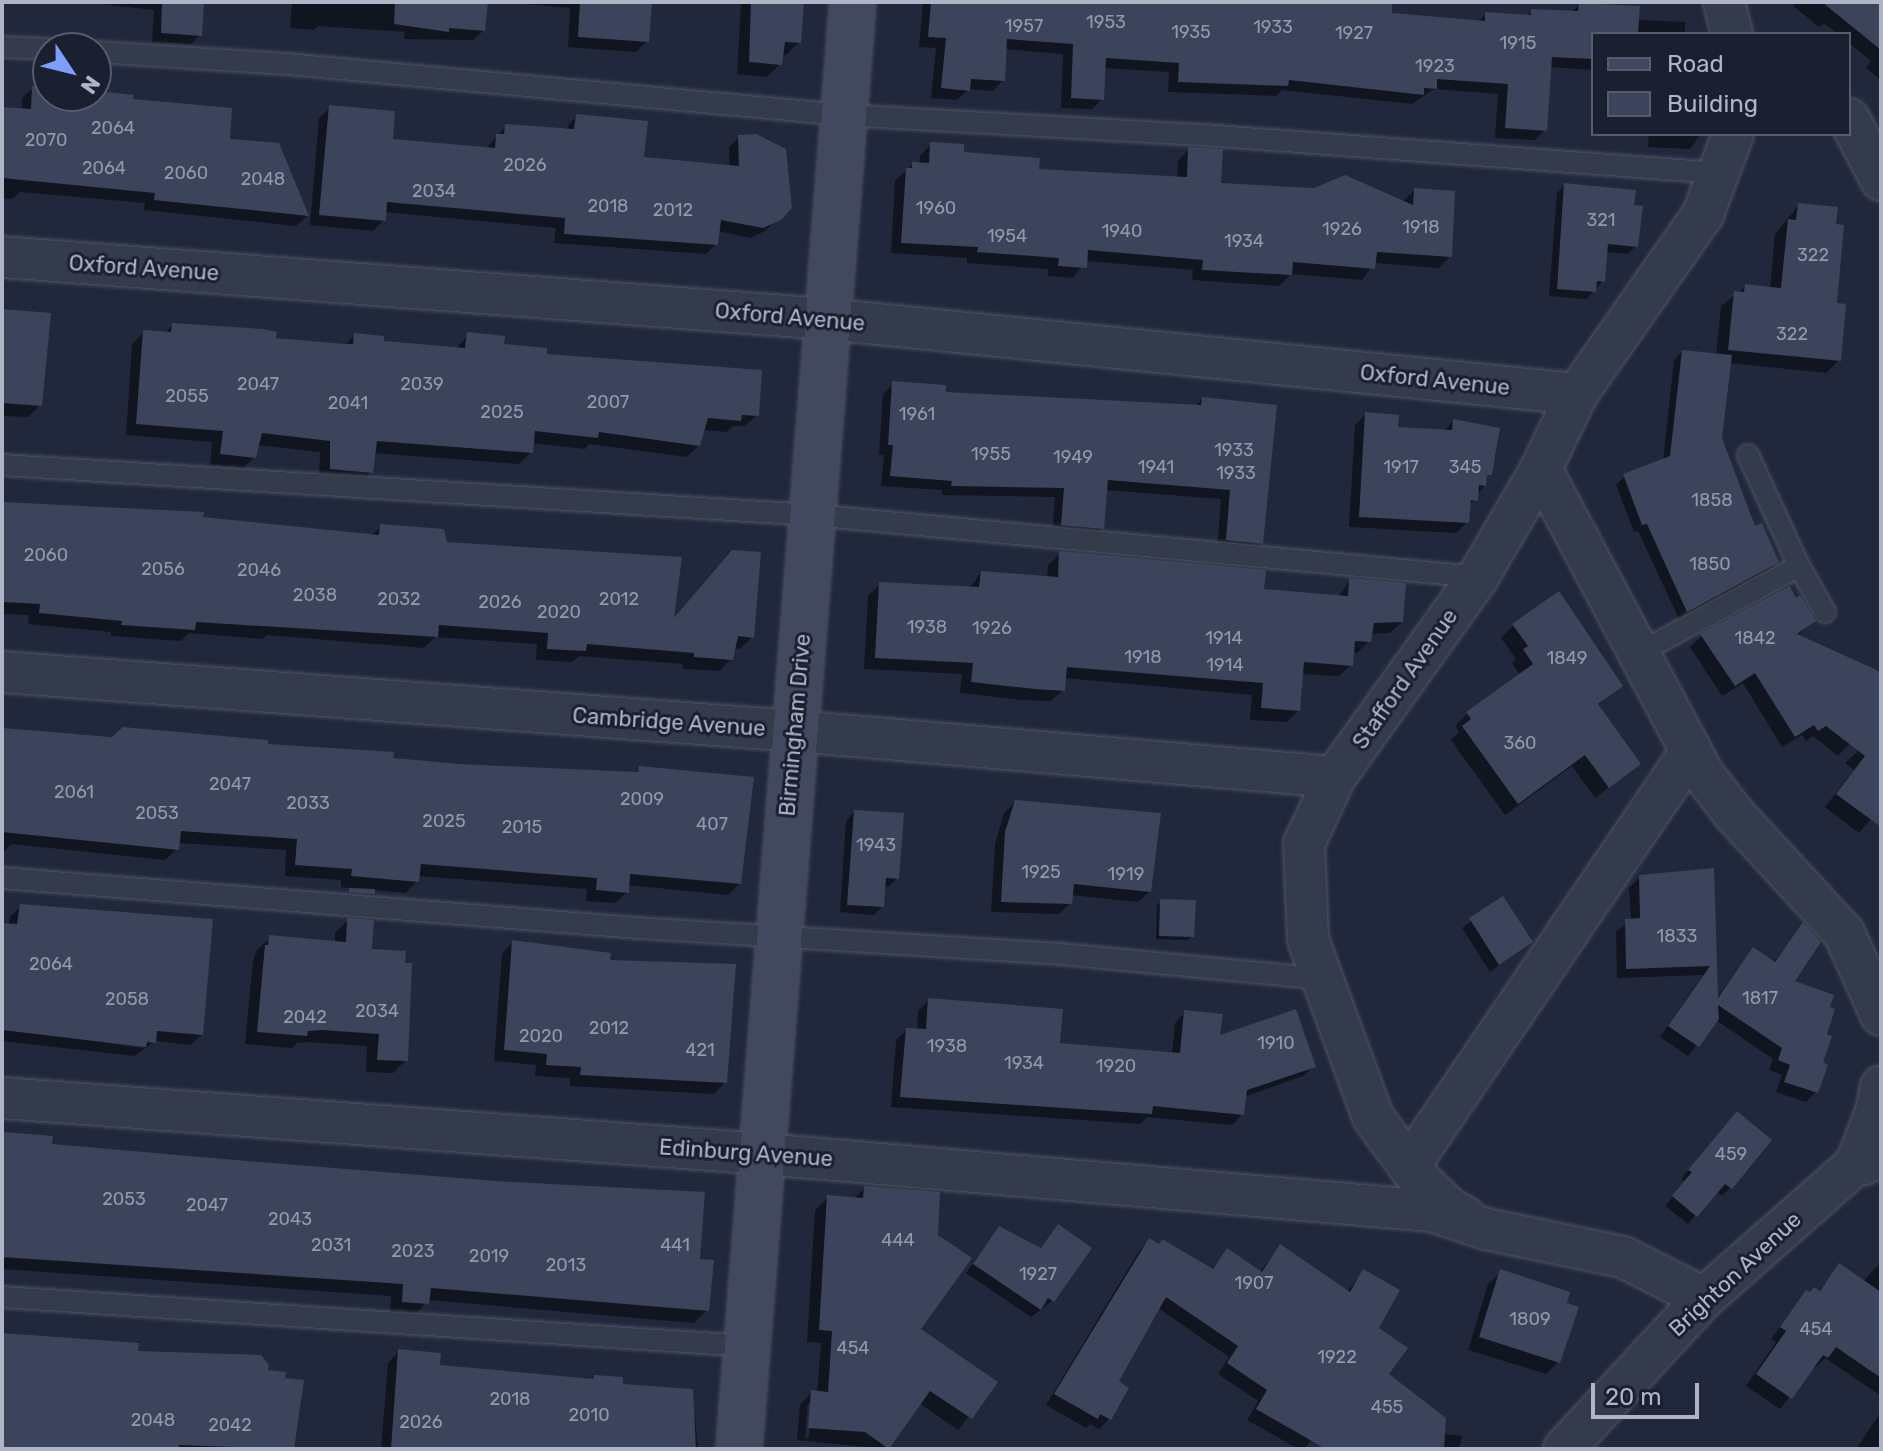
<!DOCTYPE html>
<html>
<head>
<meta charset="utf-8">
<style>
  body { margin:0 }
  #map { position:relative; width:1883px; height:1451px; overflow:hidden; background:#21283b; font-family:Rubik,sans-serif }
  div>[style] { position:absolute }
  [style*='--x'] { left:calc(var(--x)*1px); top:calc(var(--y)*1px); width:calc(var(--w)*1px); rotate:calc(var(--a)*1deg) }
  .shadow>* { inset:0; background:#0007 }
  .building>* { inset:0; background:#3c445b }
  .roads { filter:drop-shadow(0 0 2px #4f5566) drop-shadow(0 0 2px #4f5566) }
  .lane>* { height:20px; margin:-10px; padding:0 10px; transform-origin:10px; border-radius:10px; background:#343b4b }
  .street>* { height:40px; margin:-20px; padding:0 20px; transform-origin:20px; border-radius:20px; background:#343b4b }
  .secondary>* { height:44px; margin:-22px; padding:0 22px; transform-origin:22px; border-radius:22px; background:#42495e }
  span { translate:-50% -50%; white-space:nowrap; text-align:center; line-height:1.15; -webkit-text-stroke:6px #1a2030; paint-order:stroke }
  .number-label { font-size:18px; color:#9299ac }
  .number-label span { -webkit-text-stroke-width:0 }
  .street-label { font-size:22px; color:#afb5c7 }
  .frame { position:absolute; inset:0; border:4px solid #afb5c7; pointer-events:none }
  .legend { position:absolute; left:1591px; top:32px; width:260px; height:104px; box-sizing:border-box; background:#1a2030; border:2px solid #565c6c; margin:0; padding:10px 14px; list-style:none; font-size:24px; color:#afb5c7 }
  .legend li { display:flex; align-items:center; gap:16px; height:40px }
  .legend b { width:40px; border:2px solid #565c6c }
  .north { position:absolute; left:32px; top:32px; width:80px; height:80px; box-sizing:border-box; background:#1a2030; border:2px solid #565c6c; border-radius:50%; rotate:125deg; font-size:22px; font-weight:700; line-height:32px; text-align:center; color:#afb5c7 }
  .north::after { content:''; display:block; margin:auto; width:28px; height:36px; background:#7f9dfd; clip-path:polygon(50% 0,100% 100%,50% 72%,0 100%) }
  .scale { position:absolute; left:1591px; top:1383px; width:108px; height:36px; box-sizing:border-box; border:4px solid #afb5c7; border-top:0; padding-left:10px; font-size:24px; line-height:28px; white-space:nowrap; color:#afb5c7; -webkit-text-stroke:6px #1a2030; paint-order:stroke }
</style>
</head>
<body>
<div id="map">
  <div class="shadow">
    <div style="clip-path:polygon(82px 2px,202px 2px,200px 35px,191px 44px,152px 42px,154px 10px)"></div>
    <div style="clip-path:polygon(292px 2px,486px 2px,484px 30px,473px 40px,404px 39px,405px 32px,318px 26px,314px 30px,290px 28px)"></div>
    <div style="clip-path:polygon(506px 2px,650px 2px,647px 41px,636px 52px,568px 47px,570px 8px)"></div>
    <div style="clip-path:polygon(741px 2px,807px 2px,802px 8px,799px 42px,786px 55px,781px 54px,780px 64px,767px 77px,737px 74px)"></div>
    <div style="clip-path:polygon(923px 2px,1390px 2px,1390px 15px,1478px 22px,1486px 14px,1526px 17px,1532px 11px,1571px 13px,1579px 5px,1637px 20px,1685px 22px,1685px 34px,1593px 34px,1593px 70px,1549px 67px,1545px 130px,1535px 140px,1495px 138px,1498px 94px,1434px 89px,1412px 104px,1282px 90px,1276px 96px,1168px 92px,1169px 72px,1104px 68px,1102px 99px,1092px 109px,1061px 108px,1063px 54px,1005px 49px,1003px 80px,993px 91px,969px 89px,957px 100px,931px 98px,936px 48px,919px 47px)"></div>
    <div style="clip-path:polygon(1797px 2px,1881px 2px,1881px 80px,1866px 68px,1871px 61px,1849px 43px,1849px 34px,1838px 34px,1823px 23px,1819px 27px,1793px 6px)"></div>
    <div style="clip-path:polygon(33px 88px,48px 90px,48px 96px,96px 95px,307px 216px,296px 226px,144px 210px,145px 203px,20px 192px,12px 199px,2px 198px,2px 109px,22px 110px,22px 98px)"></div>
    <div style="clip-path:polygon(330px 108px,391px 141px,486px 149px,506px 126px,565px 130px,576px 116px,642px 159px,729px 167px,729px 147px,739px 137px,790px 207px,765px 231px,751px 238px,717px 231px,716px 244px,706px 254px,554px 243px,556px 228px,384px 212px,384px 220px,373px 231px,310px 225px,319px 118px)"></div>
    <div style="clip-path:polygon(1649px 134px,1701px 134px,1690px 149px,1648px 147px)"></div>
    <div style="clip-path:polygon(931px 144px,1037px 171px,1177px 178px,1178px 161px,1189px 149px,1219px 185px,1402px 202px,1415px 190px,1450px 256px,1439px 268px,1374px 263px,1362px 280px,1291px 274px,1279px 286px,1192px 280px,1193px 270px,1085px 261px,1073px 278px,1048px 276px,1048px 269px,967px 263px,967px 258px,891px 253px,895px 181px,913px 164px,919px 164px,920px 156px)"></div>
    <div style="clip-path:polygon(1565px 185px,1632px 207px,1636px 246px,1628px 254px,1606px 252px,1603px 281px,1586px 299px,1549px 296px,1557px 193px)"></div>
    <div style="clip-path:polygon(1799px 205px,1835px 305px,1839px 360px,1826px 373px,1729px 363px,1720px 438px,1754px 529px,1777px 561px,1769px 570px,1679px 619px,1638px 531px,1634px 532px,1616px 485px,1625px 476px,1663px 461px,1674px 360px,1682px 352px,1716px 356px,1721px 306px,1746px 286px,1770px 289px,1775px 234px)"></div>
    <div style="clip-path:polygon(2px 311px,40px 405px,28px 417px,2px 416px)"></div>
    <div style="clip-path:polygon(173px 325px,344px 346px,355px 335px,381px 342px,456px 349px,468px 335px,757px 415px,745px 426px,733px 426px,727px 432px,703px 430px,699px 445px,687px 457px,589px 444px,585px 449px,532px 443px,531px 452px,519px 464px,373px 453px,371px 472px,360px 484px,319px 480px,320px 452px,257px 445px,254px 457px,243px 468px,210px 465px,212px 442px,126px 435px,132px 344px,144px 332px,165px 333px)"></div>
    <div style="clip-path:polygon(893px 384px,943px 394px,1194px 407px,1202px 399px,1262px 543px,1251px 553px,1217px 550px,1221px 499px,1105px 490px,1102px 528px,1092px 538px,1052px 535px,1055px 497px,942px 495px,942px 490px,881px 486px,884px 455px,879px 454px,883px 394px)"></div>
    <div style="clip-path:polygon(1366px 414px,1396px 429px,1443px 432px,1453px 421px,1498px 430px,1496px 457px,1490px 462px,1485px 485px,1468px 507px,1467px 522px,1456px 533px,1349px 527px,1355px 425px)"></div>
    <div style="clip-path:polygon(2px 503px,371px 536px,381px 526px,445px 544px,672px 622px,752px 637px,740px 649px,734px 648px,731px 659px,719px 671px,683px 669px,683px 664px,579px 656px,572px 662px,536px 660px,537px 644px,435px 637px,424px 648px,267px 635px,263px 639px,189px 633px,181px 641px,111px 636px,111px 632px,28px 624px,29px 615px,2px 614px)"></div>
    <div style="clip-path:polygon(1060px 553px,1262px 591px,1338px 597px,1350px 580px,1402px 622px,1390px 633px,1370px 634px,1369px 641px,1357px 653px,1352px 652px,1351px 665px,1339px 676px,1301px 674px,1298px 711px,1287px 722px,1250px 720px,1252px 695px,1064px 678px,1063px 690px,1051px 701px,1022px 700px,960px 693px,962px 674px,864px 669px,868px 596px,880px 584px,969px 588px,981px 573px,1047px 578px,1048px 565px)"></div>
    <div style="clip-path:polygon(1795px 601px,1814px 621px,1797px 636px,1879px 673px,1849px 744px,1838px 756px,1813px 736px,1806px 741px,1802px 735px,1782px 747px,1743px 683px,1722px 696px,1690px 647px,1702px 636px)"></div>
    <div style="clip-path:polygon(1514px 625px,1621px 685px,1597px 706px,1639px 764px,1595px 798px,1572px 766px,1505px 815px,1451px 740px,1459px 732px,1455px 726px,1467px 714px,1520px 675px,1512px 663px,1516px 659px,1501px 638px)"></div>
    <div style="clip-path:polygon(2px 730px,266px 746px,391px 760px,635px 774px,640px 768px,740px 883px,728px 895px,627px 885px,627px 892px,615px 903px,586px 901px,587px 889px,418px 876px,417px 881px,406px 893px,341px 887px,341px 880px,285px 876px,286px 850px,178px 843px,177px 849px,165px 860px,11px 844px,2px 853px)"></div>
    <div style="clip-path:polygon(1881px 730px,1881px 807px,1859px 833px,1825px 807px,1854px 770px,1845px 763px)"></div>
    <div style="clip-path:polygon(1015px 802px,1150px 891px,1138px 902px,1071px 895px,1070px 903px,1059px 914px,991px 912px,995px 844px,1004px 813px)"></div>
    <div style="clip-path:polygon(854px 812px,897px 878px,889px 887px,883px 886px,882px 906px,874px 915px,840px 912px,846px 821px)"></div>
    <div style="clip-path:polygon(1712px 870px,1716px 999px,1753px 949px,1773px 963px,1803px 925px,1792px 982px,1824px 1035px,1816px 1092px,1806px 1102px,1776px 1092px,1782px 1075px,1769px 1070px,1773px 1059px,1716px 1020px,1688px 1056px,1660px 1037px,1703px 975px,1617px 978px,1616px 931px,1631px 921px,1629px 888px,1640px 877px)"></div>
    <div style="clip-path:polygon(1502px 898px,1531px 942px,1490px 972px,1462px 928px)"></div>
    <div style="clip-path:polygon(1161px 901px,1192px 936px,1188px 940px,1156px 939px,1157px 905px)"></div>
    <div style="clip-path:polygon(evenodd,21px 906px,201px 1035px,191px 1045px,155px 1041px,134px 1056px,2px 1041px,2px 925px,9px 925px,10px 917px,21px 906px,44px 1030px,147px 1045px,143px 1048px,43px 1034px,44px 1030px)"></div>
    <div style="clip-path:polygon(348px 920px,370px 951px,406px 1060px,393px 1073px,366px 1072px,367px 1046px,307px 1042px,297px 1043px,292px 1048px,245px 1044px,253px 960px,257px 950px,270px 938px,335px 943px,335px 933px)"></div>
    <div style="clip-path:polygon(513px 942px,608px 962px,725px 1082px,714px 1094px,570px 1086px,570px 1078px,535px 1076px,536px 1065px,494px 1061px,502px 954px)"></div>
    <div style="clip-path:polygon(929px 1000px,1058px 1045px,1172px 1055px,1175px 1023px,1185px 1012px,1218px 1037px,1314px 1066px,1303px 1076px,1244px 1097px,1242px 1114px,1232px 1125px,1147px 1117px,1140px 1124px,891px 1107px,896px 1040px,907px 1030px,917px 1031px,918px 1011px)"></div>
    <div style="clip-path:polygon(1729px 1121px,1770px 1140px,1730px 1188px,1722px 1196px,1716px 1191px,1688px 1224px,1665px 1206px,1685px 1182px,1681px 1179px)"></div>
    <div style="clip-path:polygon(2px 1135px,698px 1261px,707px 1310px,694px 1323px,428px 1300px,415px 1316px,390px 1314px,391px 1296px,2px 1269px)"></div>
    <div style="clip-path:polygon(evenodd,864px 1188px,918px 1329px,996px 1382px,958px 1430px,919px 1403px,886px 1449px,797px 1440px,800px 1405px,812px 1392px,817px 1393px,821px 1343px,807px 1342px,815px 1210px,828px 1198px,853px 1200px,864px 1188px,808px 1403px,812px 1403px,809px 1438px,805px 1438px,808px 1403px)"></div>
    <div style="clip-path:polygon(1058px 1227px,1089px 1248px,1052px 1301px,1031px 1317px,966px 1273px,999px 1228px,1039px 1250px)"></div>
    <div style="clip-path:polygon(1149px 1240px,1210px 1271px,1227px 1251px,1259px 1273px,1281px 1246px,1347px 1292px,1363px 1272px,1387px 1374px,1385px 1449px,1332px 1449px,1312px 1440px,1303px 1449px,1298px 1449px,1247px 1420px,1258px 1401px,1218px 1374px,1229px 1357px,1158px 1308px,1116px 1382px,1109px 1419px,1099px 1429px,1090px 1424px,1086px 1428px,1046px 1405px,1139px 1251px)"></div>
    <div style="clip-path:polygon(1879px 1264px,1881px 1396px,1825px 1358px,1815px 1368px,1813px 1366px,1780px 1409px,1746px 1386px,1776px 1342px,1771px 1339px,1806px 1292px,1818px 1292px,1839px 1266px,1863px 1282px)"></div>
    <div style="clip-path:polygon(1501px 1272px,1558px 1362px,1546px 1374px,1468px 1350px,1488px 1284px)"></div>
    <div style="clip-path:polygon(2px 1335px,266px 1372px,283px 1380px,302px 1382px,293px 1449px,2px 1449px)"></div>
    <div style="clip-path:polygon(399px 1351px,437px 1367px,592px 1381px,595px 1377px,695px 1417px,698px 1449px,381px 1449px,388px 1363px)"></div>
    <div style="clip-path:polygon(1881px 1412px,1881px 1449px,1856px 1449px)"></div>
    <div style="clip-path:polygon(1425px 1431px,1462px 1436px,1459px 1449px,1415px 1449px)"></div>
  </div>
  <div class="building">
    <div style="clip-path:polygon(162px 2px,204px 2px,202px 36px,161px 33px)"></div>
    <div style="clip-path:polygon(395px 2px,488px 2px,485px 31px,449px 28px,449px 32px,394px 24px)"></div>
    <div style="clip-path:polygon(580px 2px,652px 2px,649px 42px,578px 37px)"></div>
    <div style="clip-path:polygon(751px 2px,804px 2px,801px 43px,785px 42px,782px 65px,749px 62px)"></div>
    <div style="clip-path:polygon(931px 2px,1392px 2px,1392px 13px,1485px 21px,1485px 12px,1531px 15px,1531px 9px,1578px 11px,1579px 3px,1640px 6px,1638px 34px,1593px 34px,1593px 59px,1552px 57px,1547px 131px,1505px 128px,1508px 84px,1437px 79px,1437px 89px,1424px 88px,1424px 95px,1289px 80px,1288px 86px,1178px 82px,1179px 63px,1106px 58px,1104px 100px,1071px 98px,1073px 44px,1007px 39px,1005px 81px,971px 79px,970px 91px,941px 88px,946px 38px,928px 37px)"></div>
    <div style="clip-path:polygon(1822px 2px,1881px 2px,1881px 50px)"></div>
    <div style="clip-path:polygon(32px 86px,48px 87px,48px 96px,96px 96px,96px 91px,134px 95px,133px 99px,232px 108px,230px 139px,279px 143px,309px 216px,154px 200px,155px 193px,2px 178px,2px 107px,31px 109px)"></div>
    <div style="clip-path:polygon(329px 105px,395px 111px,393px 139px,495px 148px,496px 134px,504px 134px,505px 124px,574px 129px,576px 114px,648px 121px,644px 157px,739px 166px,738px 135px,756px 134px,786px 149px,792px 208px,781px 220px,763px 228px,721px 220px,718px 245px,564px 234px,565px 218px,387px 202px,386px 221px,319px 215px)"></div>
    <div style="clip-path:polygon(930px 142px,964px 144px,964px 152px,1040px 158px,1039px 169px,1187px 177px,1188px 147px,1223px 149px,1221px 183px,1314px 188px,1345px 175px,1413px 205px,1414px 188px,1455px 191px,1452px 257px,1377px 252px,1375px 269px,1293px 262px,1292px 275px,1202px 270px,1203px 260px,1088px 250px,1087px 268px,1058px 266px,1059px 258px,977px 252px,978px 247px,901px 243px,906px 168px,912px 168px,912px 162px,929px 163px)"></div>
    <div style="clip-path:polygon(1564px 183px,1636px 190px,1634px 205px,1643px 206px,1638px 247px,1608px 244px,1605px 282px,1597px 281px,1596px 292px,1557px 289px)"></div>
    <div style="clip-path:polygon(1798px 203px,1838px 207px,1836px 224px,1844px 225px,1837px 303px,1846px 304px,1841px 361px,1728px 350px,1734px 291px,1744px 292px,1745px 284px,1781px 288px,1788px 219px,1796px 220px)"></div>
    <div style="clip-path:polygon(2px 309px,51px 313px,42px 406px,2px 403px)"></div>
    <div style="clip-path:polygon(172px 323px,263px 329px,277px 332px,276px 338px,344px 344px,353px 344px,354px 333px,384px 336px,384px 341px,465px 348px,467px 332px,505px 336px,504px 344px,547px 348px,547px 354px,762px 370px,759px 416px,742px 415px,741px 421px,708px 418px,700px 446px,599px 432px,598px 438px,535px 431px,533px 453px,377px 441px,373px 473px,330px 469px,330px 441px,262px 433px,256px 458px,220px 454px,223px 431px,136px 424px,143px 330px,171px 332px)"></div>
    <div style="clip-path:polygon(1682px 350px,1732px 355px,1722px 438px,1755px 526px,1762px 523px,1779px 562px,1687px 612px,1647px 524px,1642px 525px,1623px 474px,1670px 456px)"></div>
    <div style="clip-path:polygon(892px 381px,946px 385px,946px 392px,1201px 405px,1202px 397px,1277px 405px,1263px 544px,1226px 540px,1230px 490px,1108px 480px,1104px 529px,1061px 525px,1064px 488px,951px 486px,952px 481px,890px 476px,893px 445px,888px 445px)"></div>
    <div style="clip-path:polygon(1365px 412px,1399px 415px,1398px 427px,1452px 430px,1453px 419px,1500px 428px,1492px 475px,1487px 475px,1486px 486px,1479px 485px,1478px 501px,1471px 500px,1469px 523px,1359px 517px)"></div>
    <div style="clip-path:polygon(2px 502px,204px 512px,203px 517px,379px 535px,380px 524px,444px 529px,447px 542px,682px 557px,674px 618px,732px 550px,761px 552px,754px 638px,738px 636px,733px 660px,694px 657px,694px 653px,587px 644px,586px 651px,547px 649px,548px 633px,439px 625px,438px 637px,196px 622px,195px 630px,121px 625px,122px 621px,39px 613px,40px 604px,2px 602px)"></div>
    <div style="clip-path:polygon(1059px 551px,1266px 570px,1264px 589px,1348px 596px,1349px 578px,1406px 583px,1403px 622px,1374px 623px,1371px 642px,1355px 641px,1353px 666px,1304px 662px,1300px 711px,1261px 708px,1263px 683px,1067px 667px,1065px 691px,1035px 689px,971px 682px,973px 663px,875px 658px,879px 582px,979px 587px,981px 571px,1058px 577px)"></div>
    <div style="clip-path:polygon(1790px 586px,1796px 598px,1800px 595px,1816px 621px,1797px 634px,1881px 672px,1881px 827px,1836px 794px,1865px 756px,1826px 726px,1818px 731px,1814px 725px,1795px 737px,1755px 673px,1735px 686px,1700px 634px)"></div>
    <div style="clip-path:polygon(1559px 591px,1623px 686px,1598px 704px,1641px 764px,1609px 788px,1585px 755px,1518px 804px,1462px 726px,1471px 719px,1466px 712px,1533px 664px,1523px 649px,1528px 646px,1512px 624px)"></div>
    <div style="clip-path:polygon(123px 727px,268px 740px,268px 744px,394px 752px,393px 758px,460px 764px,638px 772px,639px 766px,754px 777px,741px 884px,630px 874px,629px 893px,596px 890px,597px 878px,421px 864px,419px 882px,351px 876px,352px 869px,295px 865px,297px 839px,181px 831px,179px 850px,2px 832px,2px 728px,112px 737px)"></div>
    <div style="clip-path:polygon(1015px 800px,1161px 813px,1151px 892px,1074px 884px,1072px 904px,1001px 902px,1005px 832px)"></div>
    <div style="clip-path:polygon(854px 810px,904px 813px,899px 879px,886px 878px,884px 907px,847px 905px)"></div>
    <div style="clip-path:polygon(1714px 868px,1718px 998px,1753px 947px,1775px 962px,1803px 922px,1821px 942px,1795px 981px,1834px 995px,1830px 1007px,1835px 1009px,1827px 1034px,1832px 1036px,1823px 1062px,1828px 1065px,1818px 1093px,1784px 1082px,1790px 1065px,1778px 1060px,1782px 1048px,1718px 1005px,1719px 1019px,1699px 1047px,1668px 1026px,1710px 966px,1626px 969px,1625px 919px,1640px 918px,1639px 875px)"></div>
    <div style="clip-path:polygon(349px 888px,375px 889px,375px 894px,349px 892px)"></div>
    <div style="clip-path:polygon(1503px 896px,1533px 942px,1499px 965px,1469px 918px)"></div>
    <div style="clip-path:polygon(1160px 899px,1196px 900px,1194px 937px,1159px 936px)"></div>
    <div style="clip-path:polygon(20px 904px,213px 919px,203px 1035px,157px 1031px,156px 1043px,147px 1042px,146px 1047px,2px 1030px,2px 923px,17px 924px)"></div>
    <div style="clip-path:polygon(347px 918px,374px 920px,372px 949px,406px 951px,405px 963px,412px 963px,408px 1061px,377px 1060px,379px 1034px,322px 1030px,308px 1031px,307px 1036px,257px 1032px,265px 945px,268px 945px,269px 935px,346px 942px)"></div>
    <div style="clip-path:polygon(512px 940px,611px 953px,610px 960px,736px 964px,727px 1083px,580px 1075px,581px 1067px,546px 1065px,547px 1054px,504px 1050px)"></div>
    <div style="clip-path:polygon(928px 998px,1063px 1009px,1060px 1043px,1180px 1053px,1184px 1010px,1223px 1014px,1220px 1035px,1296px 1009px,1316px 1067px,1247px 1090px,1244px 1115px,1153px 1106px,1152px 1114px,900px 1097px,906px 1028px,926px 1029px)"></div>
    <div style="clip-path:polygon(1737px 1111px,1772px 1140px,1732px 1189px,1725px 1184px,1697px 1217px,1672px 1196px,1692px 1172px,1688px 1170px)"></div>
    <div style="clip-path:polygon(2px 1132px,53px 1136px,52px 1144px,235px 1160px,495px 1181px,705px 1192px,700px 1259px,714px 1260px,709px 1311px,431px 1288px,429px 1304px,402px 1302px,403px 1284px,2px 1257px)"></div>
    <div style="clip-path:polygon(864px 1186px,940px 1192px,938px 1235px,972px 1258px,921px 1329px,998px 1382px,972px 1419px,930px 1391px,889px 1449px,865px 1432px,808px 1428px,811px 1390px,828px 1392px,832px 1331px,819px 1330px,827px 1195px,863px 1198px)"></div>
    <div style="clip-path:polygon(1058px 1224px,1092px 1248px,1054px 1302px,1048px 1298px,1041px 1310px,973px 1264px,999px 1226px,1041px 1248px)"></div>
    <div style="clip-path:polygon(1149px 1238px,1159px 1244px,1162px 1239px,1213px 1269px,1227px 1248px,1262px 1272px,1280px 1244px,1350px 1292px,1363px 1269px,1400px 1290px,1379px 1328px,1408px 1348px,1389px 1374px,1446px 1418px,1444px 1449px,1326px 1449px,1256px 1409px,1267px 1390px,1227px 1363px,1238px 1346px,1166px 1297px,1119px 1381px,1129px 1388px,1111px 1420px,1100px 1414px,1098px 1419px,1054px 1394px)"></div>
    <div style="clip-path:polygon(1839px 1263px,1881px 1292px,1881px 1378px,1836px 1347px,1828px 1358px,1823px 1355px,1792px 1399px,1756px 1374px,1786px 1331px,1780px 1327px,1806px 1290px,1810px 1292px,1814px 1287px,1820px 1291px)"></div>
    <div style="clip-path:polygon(1500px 1269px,1570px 1292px,1567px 1303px,1579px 1307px,1560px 1363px,1479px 1337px)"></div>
    <div style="clip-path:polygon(2px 1333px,139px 1343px,138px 1351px,261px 1355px,269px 1365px,268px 1370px,286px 1372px,285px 1378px,304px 1380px,294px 1449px,179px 1445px,179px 1449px,2px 1449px)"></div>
    <div style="clip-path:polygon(398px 1349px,441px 1353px,440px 1365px,594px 1379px,594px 1375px,623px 1377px,623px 1384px,693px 1389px,696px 1449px,391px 1449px)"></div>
  </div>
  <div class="roads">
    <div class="lane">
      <div style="--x:2;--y:47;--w:46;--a:2.5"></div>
      <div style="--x:96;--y:52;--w:191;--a:3.6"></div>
      <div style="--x:287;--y:64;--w:559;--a:5.23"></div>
      <div style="--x:844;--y:115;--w:361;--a:3.2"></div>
      <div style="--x:1204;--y:135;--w:516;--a:4.22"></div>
      <div style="--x:1748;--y:455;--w:122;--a:65.3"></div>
      <div style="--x:2;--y:465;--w:812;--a:3.53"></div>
      <div style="--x:812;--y:515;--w:669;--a:5.32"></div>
      <div style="--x:1639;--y:653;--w:182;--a:-28.5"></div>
      <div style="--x:1799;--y:566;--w:53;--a:60.5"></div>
      <div style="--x:2;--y:878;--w:638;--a:4.5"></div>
      <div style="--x:638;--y:928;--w:423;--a:3.5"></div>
      <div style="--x:1060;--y:954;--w:264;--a:5.4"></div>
      <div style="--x:2;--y:1297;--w:748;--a:3.76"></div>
    </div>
    <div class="street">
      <div style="--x:1724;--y:2;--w:33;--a:76"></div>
      <div style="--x:1849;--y:119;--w:69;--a:62.3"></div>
      <div style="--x:2;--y:257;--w:827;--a:4.3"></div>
      <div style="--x:827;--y:319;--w:754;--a:5.71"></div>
      <div style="--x:1541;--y:469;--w:345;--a:62"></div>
      <div style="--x:1703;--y:774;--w:51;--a:52.2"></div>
      <div style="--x:1734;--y:814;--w:162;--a:47.3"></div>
      <div style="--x:1844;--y:933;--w:90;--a:65.7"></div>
      <div style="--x:2;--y:672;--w:794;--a:4.26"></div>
      <div style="--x:794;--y:731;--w:543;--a:4.86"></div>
      <div style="--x:2;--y:1098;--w:764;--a:4.2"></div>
      <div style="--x:764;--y:1154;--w:670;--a:4.88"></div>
      <div style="--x:1432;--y:1211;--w:57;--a:18.4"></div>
      <div style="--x:1486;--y:1229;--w:140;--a:11.6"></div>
      <div style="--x:1623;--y:1257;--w:91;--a:26.8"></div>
      <div style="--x:1865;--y:1164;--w:9;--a:-144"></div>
      <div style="--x:1858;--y:1159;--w:53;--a:-69.2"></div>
      <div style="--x:1877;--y:1109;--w:23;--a:-80"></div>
      <div style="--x:1409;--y:1166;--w:502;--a:-55.8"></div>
      <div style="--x:1465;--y:1217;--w:17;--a:-152"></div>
      <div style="--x:1450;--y:1209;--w:46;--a:-135.9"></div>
      <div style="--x:1417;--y:1177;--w:74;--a:-126.3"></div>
      <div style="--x:1373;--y:1117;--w:189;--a:-110.1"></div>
      <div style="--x:1308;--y:939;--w:95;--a:-92.4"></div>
      <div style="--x:1304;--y:844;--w:74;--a:-65.2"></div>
      <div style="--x:1335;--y:777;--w:246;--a:-54.4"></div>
      <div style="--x:1478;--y:577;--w:125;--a:-59.7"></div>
      <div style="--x:1541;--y:469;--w:83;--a:-64.4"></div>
      <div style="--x:1577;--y:394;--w:220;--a:-55"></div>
      <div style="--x:1703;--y:214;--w:85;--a:-69.4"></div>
      <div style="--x:1564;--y:1449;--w:206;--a:-47.2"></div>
      <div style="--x:1704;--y:1298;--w:236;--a:-41.4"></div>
    </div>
    <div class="secondary">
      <div style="--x:739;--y:1449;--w:1451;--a:-85.5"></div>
    </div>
  </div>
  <div class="number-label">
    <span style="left:1106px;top:22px">1953</span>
    <span style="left:1024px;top:26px">1957</span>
    <span style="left:1273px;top:27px">1933</span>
    <span style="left:1191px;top:32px">1935</span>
    <span style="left:1354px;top:33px">1927</span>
    <span style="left:1518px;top:43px">1915</span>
    <span style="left:1435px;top:66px">1923</span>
    <span style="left:113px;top:128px">2064</span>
    <span style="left:46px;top:140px">2070</span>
    <span style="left:525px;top:165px">2026</span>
    <span style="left:104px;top:168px">2064</span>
    <span style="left:186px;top:173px">2060</span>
    <span style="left:263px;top:179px">2048</span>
    <span style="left:434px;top:191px">2034</span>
    <span style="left:608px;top:206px">2018</span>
    <span style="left:936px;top:208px">1960</span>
    <span style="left:673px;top:210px">2012</span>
    <span style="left:1601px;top:220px">321</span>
    <span style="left:1421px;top:227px">1918</span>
    <span style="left:1342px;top:229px">1926</span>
    <span style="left:1122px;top:231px">1940</span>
    <span style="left:1007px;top:236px">1954</span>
    <span style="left:1244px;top:241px">1934</span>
    <span style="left:1813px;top:255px">322</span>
    <span style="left:1792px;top:334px">322</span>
    <span style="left:258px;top:384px">2047</span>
    <span style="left:422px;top:384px">2039</span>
    <span style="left:187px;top:396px">2055</span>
    <span style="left:608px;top:402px">2007</span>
    <span style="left:348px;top:403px">2041</span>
    <span style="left:502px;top:412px">2025</span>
    <span style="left:917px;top:414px">1961</span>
    <span style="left:1234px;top:450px">1933</span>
    <span style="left:991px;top:454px">1955</span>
    <span style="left:1073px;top:457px">1949</span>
    <span style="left:1156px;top:467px">1941</span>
    <span style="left:1401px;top:467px">1917</span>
    <span style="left:1465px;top:467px">345</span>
    <span style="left:1236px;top:473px">1933</span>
    <span style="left:1712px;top:500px">1858</span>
    <span style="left:46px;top:555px">2060</span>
    <span style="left:1710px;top:564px">1850</span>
    <span style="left:163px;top:569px">2056</span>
    <span style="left:259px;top:570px">2046</span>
    <span style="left:315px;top:595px">2038</span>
    <span style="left:399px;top:599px">2032</span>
    <span style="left:619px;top:599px">2012</span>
    <span style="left:500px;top:602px">2026</span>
    <span style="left:559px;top:612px">2020</span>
    <span style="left:927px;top:627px">1938</span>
    <span style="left:992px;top:628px">1926</span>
    <span style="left:1224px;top:638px">1914</span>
    <span style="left:1755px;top:638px">1842</span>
    <span style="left:1143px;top:657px">1918</span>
    <span style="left:1567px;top:658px">1849</span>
    <span style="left:1225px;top:665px">1914</span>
    <span style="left:1520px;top:743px">360</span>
    <span style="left:230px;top:784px">2047</span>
    <span style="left:74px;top:792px">2061</span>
    <span style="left:642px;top:799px">2009</span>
    <span style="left:308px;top:803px">2033</span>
    <span style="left:157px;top:813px">2053</span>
    <span style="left:444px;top:821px">2025</span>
    <span style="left:712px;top:824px">407</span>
    <span style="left:522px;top:827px">2015</span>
    <span style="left:876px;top:845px">1943</span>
    <span style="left:1041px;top:872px">1925</span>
    <span style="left:1126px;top:874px">1919</span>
    <span style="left:1677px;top:936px">1833</span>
    <span style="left:51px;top:964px">2064</span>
    <span style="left:1760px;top:998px">1817</span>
    <span style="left:127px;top:999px">2058</span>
    <span style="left:377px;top:1011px">2034</span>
    <span style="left:305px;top:1017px">2042</span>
    <span style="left:609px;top:1028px">2012</span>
    <span style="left:541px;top:1036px">2020</span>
    <span style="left:1276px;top:1043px">1910</span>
    <span style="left:947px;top:1046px">1938</span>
    <span style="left:700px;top:1050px">421</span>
    <span style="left:1024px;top:1063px">1934</span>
    <span style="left:1116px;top:1066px">1920</span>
    <span style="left:1731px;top:1154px">459</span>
    <span style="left:124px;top:1199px">2053</span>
    <span style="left:207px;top:1205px">2047</span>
    <span style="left:290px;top:1219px">2043</span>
    <span style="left:898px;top:1240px">444</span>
    <span style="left:331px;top:1245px">2031</span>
    <span style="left:675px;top:1245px">441</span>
    <span style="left:413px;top:1251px">2023</span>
    <span style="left:489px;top:1256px">2019</span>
    <span style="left:566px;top:1265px">2013</span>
    <span style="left:1038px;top:1274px">1927</span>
    <span style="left:1254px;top:1283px">1907</span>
    <span style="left:1530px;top:1319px">1809</span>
    <span style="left:1816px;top:1329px">454</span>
    <span style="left:853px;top:1348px">454</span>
    <span style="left:1337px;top:1357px">1922</span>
    <span style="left:510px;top:1399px">2018</span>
    <span style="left:1387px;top:1407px">455</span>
    <span style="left:589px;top:1415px">2010</span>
    <span style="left:153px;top:1420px">2048</span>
    <span style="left:421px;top:1422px">2026</span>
    <span style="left:230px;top:1425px">2042</span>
  </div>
  <div class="street-label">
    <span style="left:144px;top:268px;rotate:4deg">Oxford Avenue</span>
    <span style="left:790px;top:317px;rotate:5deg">Oxford Avenue</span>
    <span style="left:1435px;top:380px;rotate:6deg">Oxford Avenue</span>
    <span style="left:1405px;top:679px;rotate:-55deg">Stafford Avenue</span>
    <span style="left:669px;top:722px;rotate:4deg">Cambridge Avenue</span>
    <span style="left:795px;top:725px;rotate:-85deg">Birmingham Drive</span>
    <span style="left:746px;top:1153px;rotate:4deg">Edinburg Avenue</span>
    <span style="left:1735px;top:1274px;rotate:-43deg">Brighton Avenue</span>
  </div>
  <div class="frame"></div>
  <ul class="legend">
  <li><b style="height:10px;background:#42495e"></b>Road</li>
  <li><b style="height:22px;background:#3c445b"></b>Building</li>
  </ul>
  <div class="north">N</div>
  <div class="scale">20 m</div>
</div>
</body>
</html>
